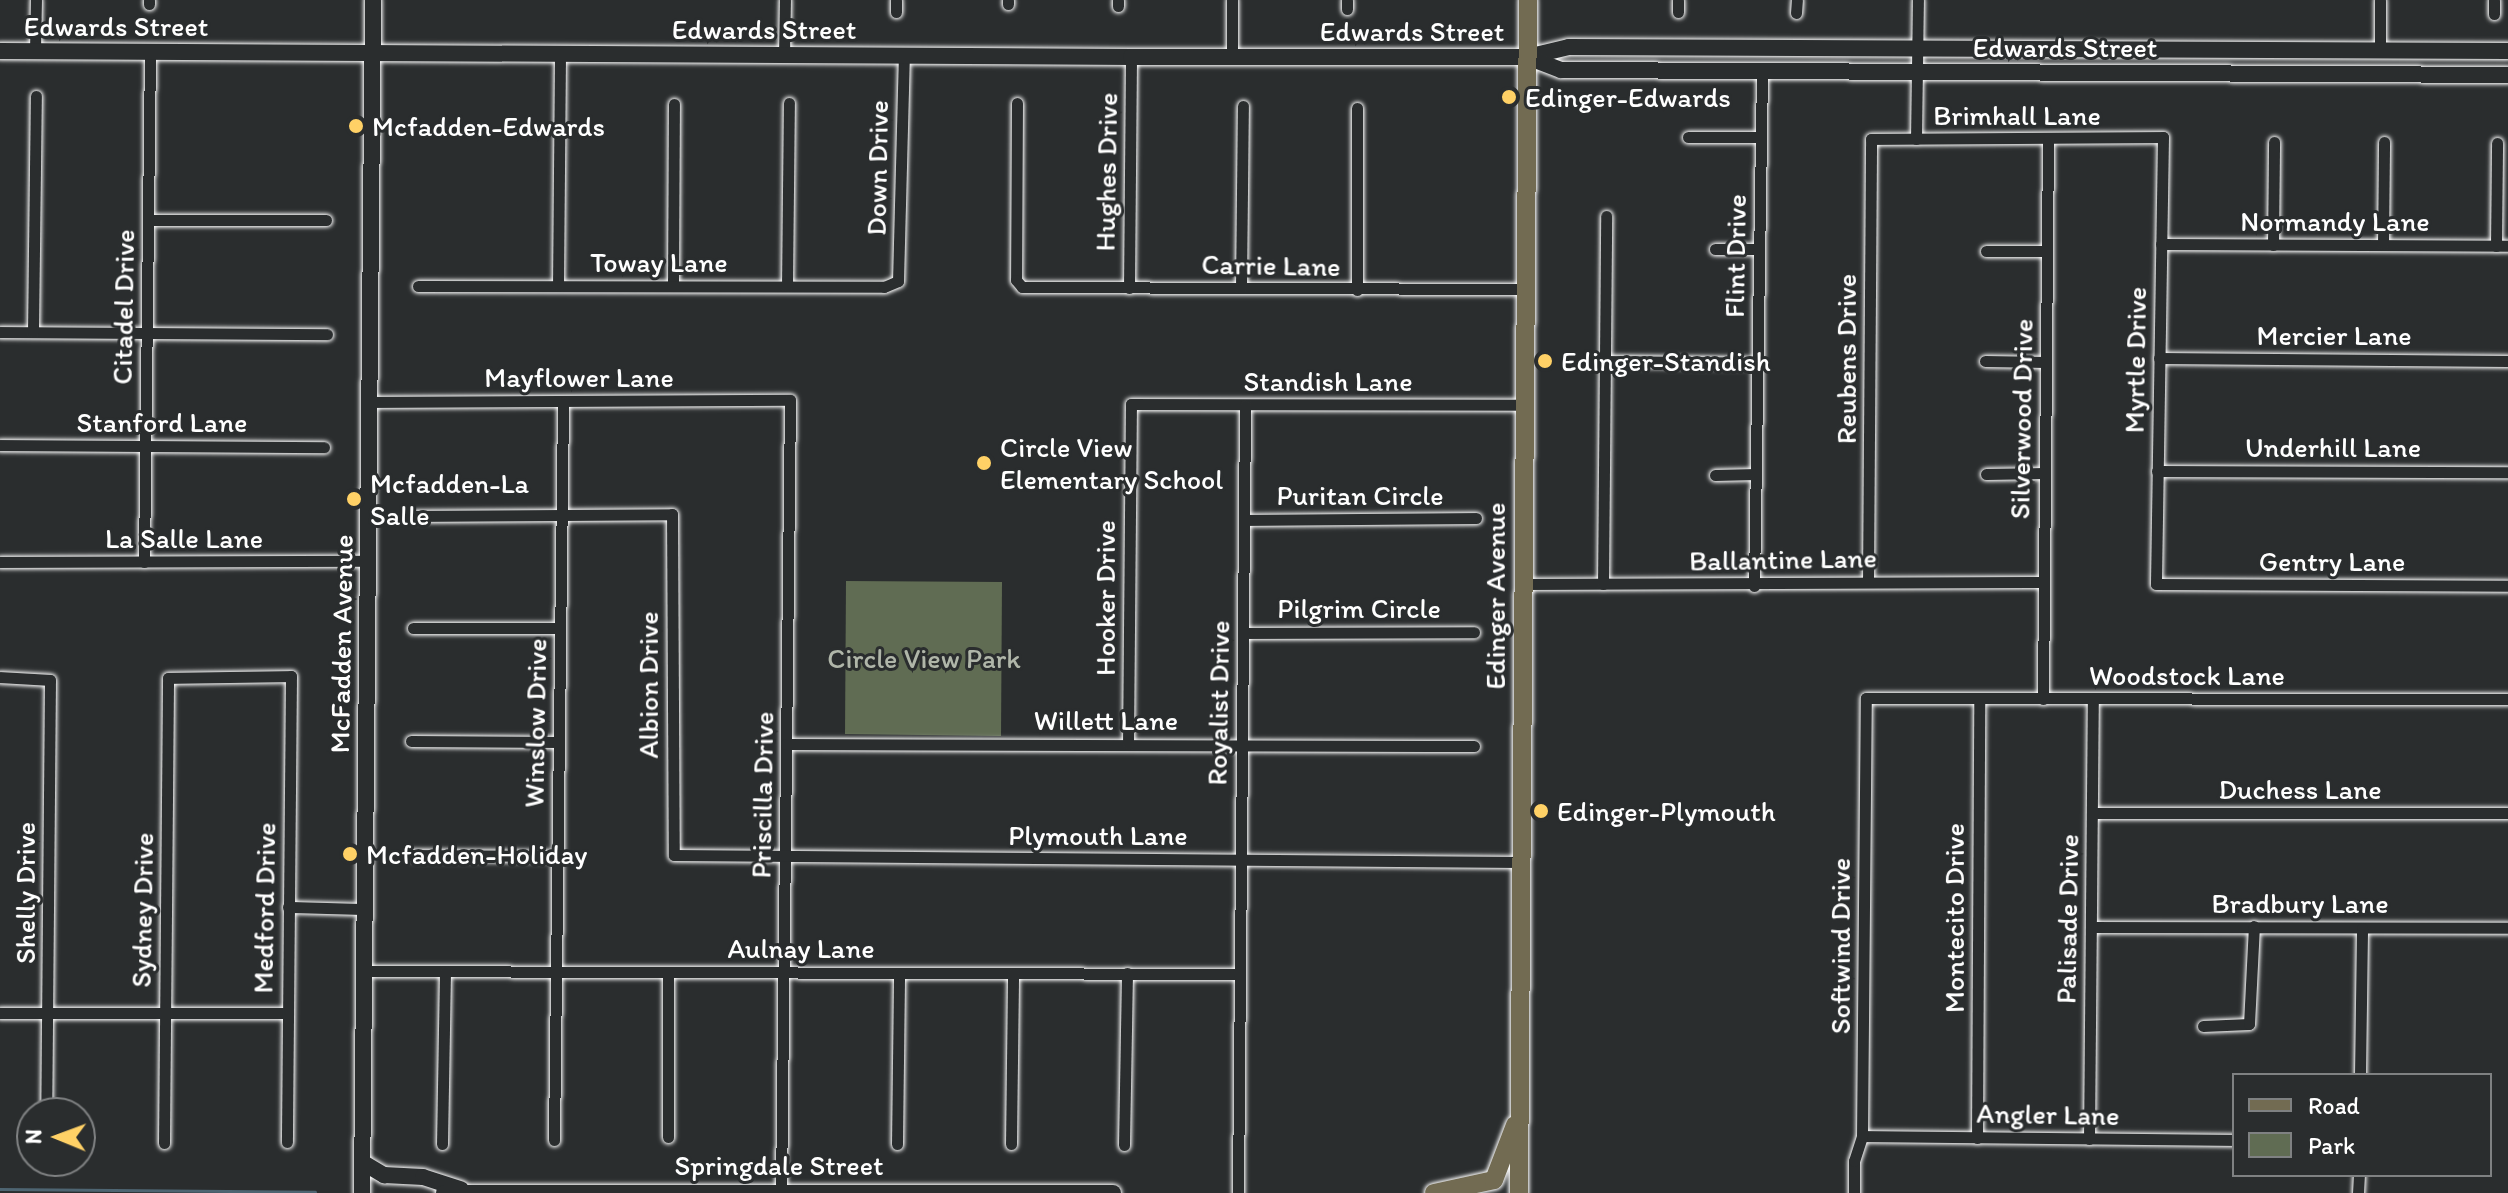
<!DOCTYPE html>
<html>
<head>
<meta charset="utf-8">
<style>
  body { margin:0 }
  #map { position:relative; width:2508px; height:1193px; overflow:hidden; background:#2a2d2e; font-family:Itim,sans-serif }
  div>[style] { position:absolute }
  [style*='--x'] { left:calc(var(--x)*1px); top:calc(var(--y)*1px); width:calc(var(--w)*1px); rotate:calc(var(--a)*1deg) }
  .green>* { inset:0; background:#606c53 }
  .stream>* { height:3px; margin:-1.5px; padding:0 1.5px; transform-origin:1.5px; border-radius:1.5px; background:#4e6572 }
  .roads { filter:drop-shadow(0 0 2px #fff) drop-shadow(0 0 2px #fff) }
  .street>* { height:11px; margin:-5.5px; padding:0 5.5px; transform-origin:5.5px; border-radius:5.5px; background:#2a2d2e }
  .secondary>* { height:16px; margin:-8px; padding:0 8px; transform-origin:8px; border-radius:8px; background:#2a2d2e }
  .primary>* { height:18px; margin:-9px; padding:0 9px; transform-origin:9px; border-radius:9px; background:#726b52 }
  .dots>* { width:22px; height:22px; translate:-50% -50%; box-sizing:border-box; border:4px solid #2a2d2e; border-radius:50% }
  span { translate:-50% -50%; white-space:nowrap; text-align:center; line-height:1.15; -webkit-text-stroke:6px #2a2d2e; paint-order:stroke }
  .street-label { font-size:28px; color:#fff }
  .poi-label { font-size:28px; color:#fff }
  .left { translate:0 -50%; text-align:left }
  .park-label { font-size:28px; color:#b0b6a9 }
  .legend { position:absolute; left:2232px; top:1073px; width:260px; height:104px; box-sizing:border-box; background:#2a2d2e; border:2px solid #7f8182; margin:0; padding:10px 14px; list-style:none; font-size:24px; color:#fff }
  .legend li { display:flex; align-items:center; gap:16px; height:40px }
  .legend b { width:40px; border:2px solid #7f8182 }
  .north { position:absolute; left:16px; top:1097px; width:80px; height:80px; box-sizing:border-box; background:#2a2d2e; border:2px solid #7f8182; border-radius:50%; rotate:271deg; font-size:22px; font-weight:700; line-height:32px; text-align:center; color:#fff }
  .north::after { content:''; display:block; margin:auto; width:28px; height:36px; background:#ffd166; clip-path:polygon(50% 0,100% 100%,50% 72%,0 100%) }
</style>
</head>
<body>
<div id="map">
  <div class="green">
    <div style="clip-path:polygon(846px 581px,1002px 582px,1001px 736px,845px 734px)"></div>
  </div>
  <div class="stream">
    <div style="--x:0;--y:1189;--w:315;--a:0.5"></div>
  </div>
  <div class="roads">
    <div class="street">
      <div style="--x:149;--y:4;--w:4;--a:-90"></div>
      <div style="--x:1008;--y:4;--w:4;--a:-90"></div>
      <div style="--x:1118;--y:6;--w:6;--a:-90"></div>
      <div style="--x:1347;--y:9;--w:9;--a:-90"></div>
      <div style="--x:896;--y:12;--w:12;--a:-90"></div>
      <div style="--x:1678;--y:12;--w:12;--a:-90"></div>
      <div style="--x:1796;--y:13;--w:13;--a:-86"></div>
      <div style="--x:2494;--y:14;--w:14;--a:-90"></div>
      <div style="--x:2380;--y:50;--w:50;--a:-90"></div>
      <div style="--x:35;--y:51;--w:51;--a:-88.9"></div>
      <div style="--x:784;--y:55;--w:55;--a:-89"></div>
      <div style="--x:1232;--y:57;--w:57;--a:-90"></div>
      <div style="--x:1017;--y:103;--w:177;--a:90.3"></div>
      <div style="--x:1016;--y:280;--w:9;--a:49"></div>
      <div style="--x:1022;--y:287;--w:504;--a:0.23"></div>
      <div style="--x:1688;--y:137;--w:72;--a:0"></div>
      <div style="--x:1916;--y:139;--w:139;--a:-89.2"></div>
      <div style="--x:148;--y:220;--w:178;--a:0"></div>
      <div style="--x:2161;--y:244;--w:347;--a:0.3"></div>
      <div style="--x:2383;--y:244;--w:102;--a:-89.4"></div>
      <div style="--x:2273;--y:245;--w:103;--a:-89.4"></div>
      <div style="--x:2496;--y:246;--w:103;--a:-89.4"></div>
      <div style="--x:1715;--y:249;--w:44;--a:0"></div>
      <div style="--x:1986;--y:251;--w:61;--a:0"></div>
      <div style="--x:673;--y:285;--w:181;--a:-89.7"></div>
      <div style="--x:418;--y:286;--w:466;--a:0.1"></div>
      <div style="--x:884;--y:287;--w:15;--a:-23"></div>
      <div style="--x:898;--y:281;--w:226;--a:-88.5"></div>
      <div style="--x:558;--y:286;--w:232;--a:-89.5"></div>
      <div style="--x:787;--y:286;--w:183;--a:-89.4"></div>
      <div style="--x:1129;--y:288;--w:231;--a:-89.5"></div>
      <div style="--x:1241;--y:288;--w:182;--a:-89.4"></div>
      <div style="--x:1357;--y:290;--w:182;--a:-90"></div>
      <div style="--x:0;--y:332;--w:327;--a:0.4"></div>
      <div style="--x:33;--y:332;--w:236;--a:-89.3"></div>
      <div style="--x:2159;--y:358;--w:349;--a:0.5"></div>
      <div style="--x:1605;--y:361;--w:153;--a:0.7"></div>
      <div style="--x:1985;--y:361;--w:61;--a:0.9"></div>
      <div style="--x:369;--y:402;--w:421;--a:-0.3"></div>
      <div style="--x:790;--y:400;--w:790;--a:90.65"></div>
      <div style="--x:0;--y:445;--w:324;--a:0.4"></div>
      <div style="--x:2157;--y:471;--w:351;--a:0.2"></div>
      <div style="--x:1986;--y:474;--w:59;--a:-1"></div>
      <div style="--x:1715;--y:475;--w:41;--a:-1.4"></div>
      <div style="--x:415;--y:516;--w:257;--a:-0.4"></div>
      <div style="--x:672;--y:514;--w:341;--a:89.7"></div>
      <div style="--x:674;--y:855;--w:847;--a:0.47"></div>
      <div style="--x:1245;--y:520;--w:231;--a:-0.5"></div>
      <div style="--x:0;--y:562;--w:368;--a:-0.2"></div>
      <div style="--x:144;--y:562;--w:510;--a:-89.33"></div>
      <div style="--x:1868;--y:581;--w:442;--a:-89.6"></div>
      <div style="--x:1871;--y:139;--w:292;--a:-0.4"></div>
      <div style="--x:2163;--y:137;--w:447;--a:90.9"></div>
      <div style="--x:2156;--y:584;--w:352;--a:0.3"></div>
      <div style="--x:1523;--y:584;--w:521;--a:-0.22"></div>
      <div style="--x:1603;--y:584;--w:368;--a:-89.5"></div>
      <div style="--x:1754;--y:586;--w:516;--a:-89.11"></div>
      <div style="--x:413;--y:628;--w:147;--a:0"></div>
      <div style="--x:1243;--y:633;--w:231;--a:-0.2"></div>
      <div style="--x:0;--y:677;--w:50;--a:3.4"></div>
      <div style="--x:50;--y:680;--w:433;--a:90.5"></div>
      <div style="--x:2043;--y:699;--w:559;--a:-89.49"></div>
      <div style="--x:411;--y:741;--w:148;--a:0.4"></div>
      <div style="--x:786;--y:744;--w:688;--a:0.17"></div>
      <div style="--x:1128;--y:744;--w:340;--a:-89.5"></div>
      <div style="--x:1131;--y:404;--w:394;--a:0.1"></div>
      <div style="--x:2092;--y:813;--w:416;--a:0"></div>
      <div style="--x:411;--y:855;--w:146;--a:0.4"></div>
      <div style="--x:288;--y:907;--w:77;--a:1.5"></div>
      <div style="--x:2091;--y:927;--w:417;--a:0.1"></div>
      <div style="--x:364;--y:971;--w:874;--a:0.2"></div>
      <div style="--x:0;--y:1013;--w:287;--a:0"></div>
      <div style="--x:2203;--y:1026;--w:46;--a:-2.5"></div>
      <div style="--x:2249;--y:1024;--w:98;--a:-87.1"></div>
      <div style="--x:2360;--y:1075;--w:147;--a:-89.2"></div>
      <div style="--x:1862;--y:1136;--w:372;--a:0.6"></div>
      <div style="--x:668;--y:1137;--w:165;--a:-90"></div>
      <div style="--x:1977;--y:1138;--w:439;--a:-89.7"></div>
      <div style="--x:2089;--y:1139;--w:440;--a:-89.5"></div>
      <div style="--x:554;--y:1140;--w:738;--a:-89.3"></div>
      <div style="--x:164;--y:1143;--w:465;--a:-89.5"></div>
      <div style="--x:168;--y:678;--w:123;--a:-0.9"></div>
      <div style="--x:291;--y:676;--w:466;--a:90.5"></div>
      <div style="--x:442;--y:1144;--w:173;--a:-89"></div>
      <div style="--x:897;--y:1144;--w:171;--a:-89.3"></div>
      <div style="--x:1011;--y:1144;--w:171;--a:-89.3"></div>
      <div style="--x:1124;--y:1145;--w:172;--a:-89"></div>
      <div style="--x:1238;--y:1193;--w:788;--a:-89.49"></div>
      <div style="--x:1854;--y:1193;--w:32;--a:-90"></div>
      <div style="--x:1854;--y:1161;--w:26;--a:-72"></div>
      <div style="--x:1862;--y:1136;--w:438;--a:-89.5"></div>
      <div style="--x:1866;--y:698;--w:642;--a:0.09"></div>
      <div style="--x:2358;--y:1193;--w:18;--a:-87"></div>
    </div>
    <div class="secondary">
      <div style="--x:0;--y:51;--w:1131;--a:0.3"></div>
      <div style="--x:1131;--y:57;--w:396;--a:0"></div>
      <div style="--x:1527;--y:57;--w:43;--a:-13.4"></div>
      <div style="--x:1569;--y:47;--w:939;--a:0.24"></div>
      <div style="--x:1527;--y:57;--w:36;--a:21"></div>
      <div style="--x:1561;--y:70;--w:947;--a:0.3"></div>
      <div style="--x:362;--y:1162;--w:26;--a:31"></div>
      <div style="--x:384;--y:1175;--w:39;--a:3"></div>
      <div style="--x:423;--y:1177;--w:40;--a:18"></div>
      <div style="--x:362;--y:1193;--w:1193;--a:-89.47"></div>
      <div style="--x:444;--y:1193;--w:669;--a:0"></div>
    </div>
    <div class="primary">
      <div style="--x:1434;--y:1193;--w:61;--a:-12.2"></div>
      <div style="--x:1494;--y:1180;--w:59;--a:-69.1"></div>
      <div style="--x:1519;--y:1193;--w:1193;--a:-89.57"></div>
    </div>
  </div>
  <div class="dots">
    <div style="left:1509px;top:97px;background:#ffd166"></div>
    <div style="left:356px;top:126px;background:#ffd166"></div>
    <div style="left:1545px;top:361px;background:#ffd166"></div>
    <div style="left:984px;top:463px;background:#ffd166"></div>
    <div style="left:354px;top:499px;background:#ffd166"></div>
    <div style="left:1541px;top:811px;background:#ffd166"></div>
    <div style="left:350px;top:854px;background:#ffd166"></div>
  </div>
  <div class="street-label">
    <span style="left:116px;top:26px">Edwards Street</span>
    <span style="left:764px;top:29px">Edwards Street</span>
    <span style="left:1412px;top:31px">Edwards Street</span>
    <span style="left:2065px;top:47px">Edwards Street</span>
    <span style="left:2017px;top:115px">Brimhall Lane</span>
    <span style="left:877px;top:168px;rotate:-89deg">Down Drive</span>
    <span style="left:1106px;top:172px;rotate:-89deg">Hughes Drive</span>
    <span style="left:2335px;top:221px">Normandy Lane</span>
    <span style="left:1735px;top:256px;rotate:-89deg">Flint Drive</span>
    <span style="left:659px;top:262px">Toway Lane</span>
    <span style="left:1271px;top:265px;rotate:1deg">Carrie Lane</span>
    <span style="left:123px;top:307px;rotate:-89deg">Citadel Drive</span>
    <span style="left:2334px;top:335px">Mercier Lane</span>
    <span style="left:1846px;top:359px;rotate:-90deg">Reubens Drive</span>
    <span style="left:2135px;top:360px;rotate:-89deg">Myrtle Drive</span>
    <span style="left:579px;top:377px">Mayflower Lane</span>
    <span style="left:1328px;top:381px">Standish Lane</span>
    <span style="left:2021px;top:419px;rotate:-89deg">Silverwood Drive</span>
    <span style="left:162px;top:422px">Stanford Lane</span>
    <span style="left:2333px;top:447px">Underhill Lane</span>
    <span style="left:1360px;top:495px">Puritan Circle</span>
    <span style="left:184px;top:538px">La Salle Lane</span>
    <span style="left:1783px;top:559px;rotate:-1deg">Ballantine Lane</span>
    <span style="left:2332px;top:561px">Gentry Lane</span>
    <span style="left:1495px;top:596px;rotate:-90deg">Edinger Avenue</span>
    <span style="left:1105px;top:598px;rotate:-90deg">Hooker Drive</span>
    <span style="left:1359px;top:608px">Pilgrim Circle</span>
    <span style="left:341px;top:644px;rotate:-89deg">McFadden Avenue</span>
    <span style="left:2187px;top:675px">Woodstock Lane</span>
    <span style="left:648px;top:685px;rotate:-90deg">Albion Drive</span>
    <span style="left:1218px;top:703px;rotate:-89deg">Royalist Drive</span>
    <span style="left:1106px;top:720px">Willett Lane</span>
    <span style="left:535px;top:723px;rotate:-89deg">Winslow Drive</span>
    <span style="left:2300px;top:789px">Duchess Lane</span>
    <span style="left:762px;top:795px;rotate:-89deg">Priscilla Drive</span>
    <span style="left:1098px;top:835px">Plymouth Lane</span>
    <span style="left:25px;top:893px;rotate:-90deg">Shelly Drive</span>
    <span style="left:2300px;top:903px">Bradbury Lane</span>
    <span style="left:264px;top:908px;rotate:-89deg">Medford Drive</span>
    <span style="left:142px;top:910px;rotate:-89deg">Sydney Drive</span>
    <span style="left:1954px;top:918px;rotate:-90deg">Montecito Drive</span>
    <span style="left:2067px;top:919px;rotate:-89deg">Palisade Drive</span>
    <span style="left:1840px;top:946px;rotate:-90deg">Softwind Drive</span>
    <span style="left:801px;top:948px">Aulnay Lane</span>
    <span style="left:2048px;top:1114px;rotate:1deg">Angler Lane</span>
    <span style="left:779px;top:1165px">Springdale Street</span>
  </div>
  <div class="poi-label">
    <span class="left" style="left:1525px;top:97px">Edinger-Edwards</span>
    <span class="left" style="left:372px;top:126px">Mcfadden-Edwards</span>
    <span class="left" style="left:1561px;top:361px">Edinger-Standish</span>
    <span class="left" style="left:1000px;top:463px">Circle View<br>Elementary School</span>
    <span class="left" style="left:370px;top:499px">Mcfadden-La<br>Salle</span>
    <span class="left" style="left:1557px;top:811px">Edinger-Plymouth</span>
    <span class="left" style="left:366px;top:854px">Mcfadden-Holiday</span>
  </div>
  <div class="park-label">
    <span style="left:924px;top:658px">Circle View Park</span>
  </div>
  <ul class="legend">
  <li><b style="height:10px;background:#726b52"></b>Road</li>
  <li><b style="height:22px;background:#606c53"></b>Park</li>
  </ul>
  <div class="north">N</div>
</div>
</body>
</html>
